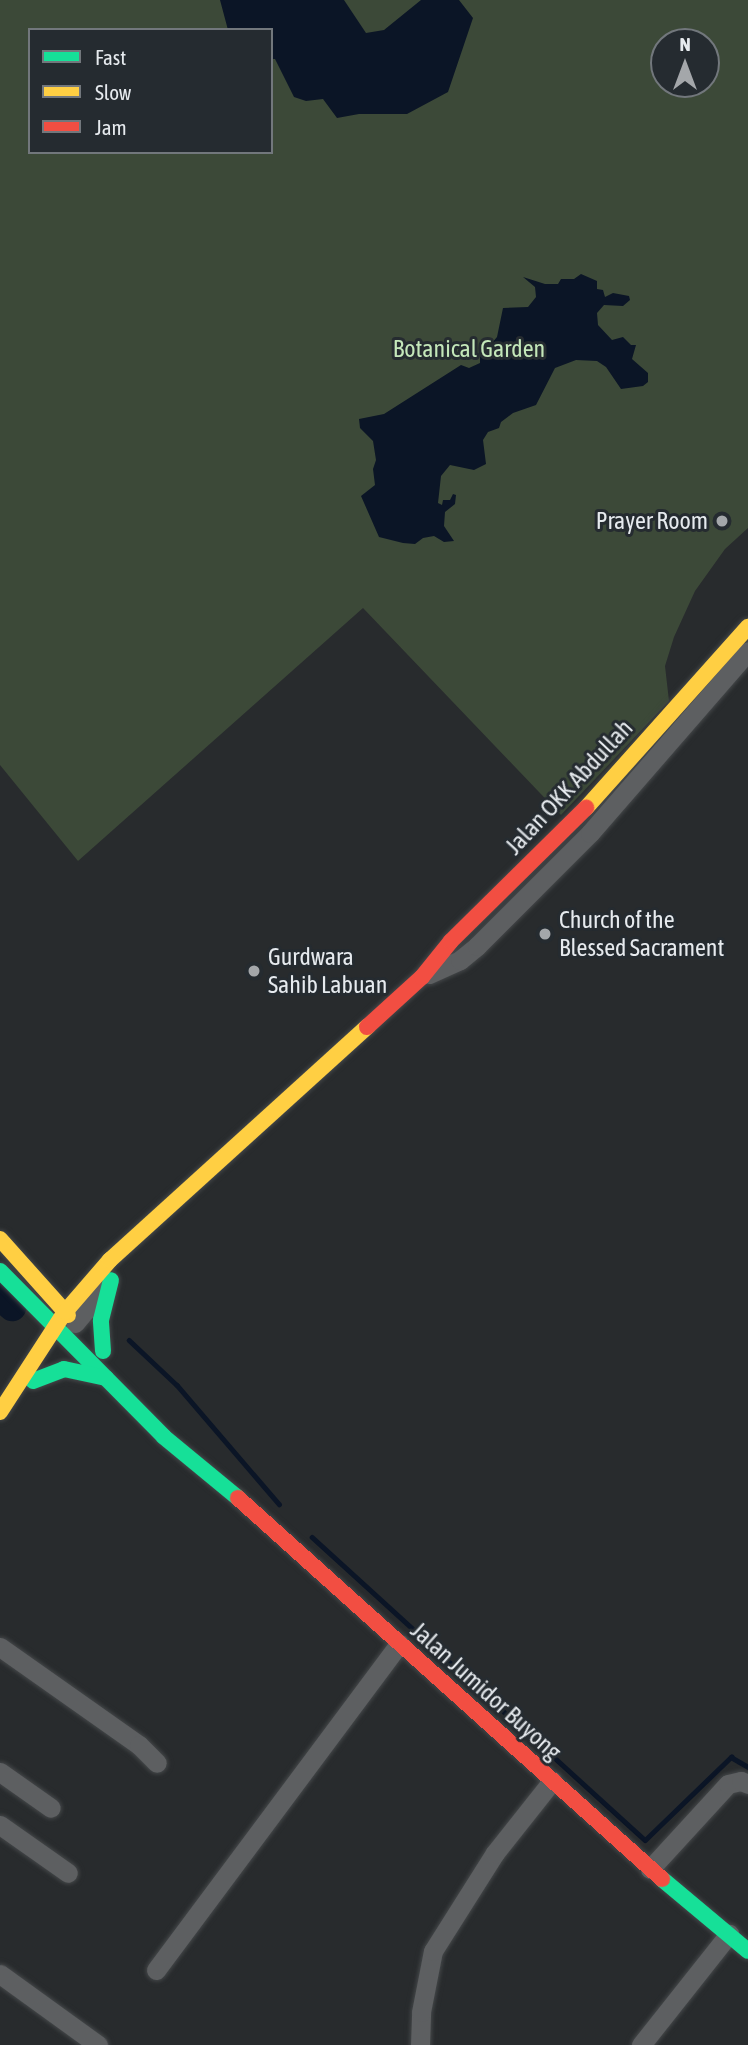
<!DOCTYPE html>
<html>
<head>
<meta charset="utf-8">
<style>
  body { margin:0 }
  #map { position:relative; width:748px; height:2045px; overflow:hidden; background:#282b2d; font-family:"Asap Condensed",sans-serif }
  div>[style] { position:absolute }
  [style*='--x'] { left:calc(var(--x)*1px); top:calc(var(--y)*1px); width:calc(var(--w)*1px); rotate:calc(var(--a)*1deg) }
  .green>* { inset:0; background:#3c4938 }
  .water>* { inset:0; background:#0b1526 }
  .stream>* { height:4.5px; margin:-2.25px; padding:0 2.25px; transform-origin:2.25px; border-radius:2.25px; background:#0b1526 }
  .river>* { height:28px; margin:-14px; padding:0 14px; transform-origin:14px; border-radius:14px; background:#0b1526 }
  .roads { filter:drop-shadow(0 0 2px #444749) drop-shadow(0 0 2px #444749) }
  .street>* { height:19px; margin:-9.5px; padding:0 9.5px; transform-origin:9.5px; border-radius:9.5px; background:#5d5f61 }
  .fast>* { height:16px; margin:-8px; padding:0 8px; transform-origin:8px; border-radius:8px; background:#16e098 }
  .slow>* { height:16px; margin:-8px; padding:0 8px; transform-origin:8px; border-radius:8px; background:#ffcf43 }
  .jam>* { height:16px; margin:-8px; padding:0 8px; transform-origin:8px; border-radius:8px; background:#f24e42 }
  .dots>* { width:19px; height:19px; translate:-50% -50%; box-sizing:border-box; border:4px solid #252b30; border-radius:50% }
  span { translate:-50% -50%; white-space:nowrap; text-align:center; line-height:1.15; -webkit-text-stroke:6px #252b30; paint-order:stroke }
  .park-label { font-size:24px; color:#c4e7ba }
  .poi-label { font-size:24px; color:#e6eaee }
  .right { translate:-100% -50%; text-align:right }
  .left { translate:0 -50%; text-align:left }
  .street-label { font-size:24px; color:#e6eaee }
  .legend { position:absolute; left:28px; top:28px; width:245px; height:126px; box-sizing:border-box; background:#252b30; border:2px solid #72777c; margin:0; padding:9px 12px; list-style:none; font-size:21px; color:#e6eaee }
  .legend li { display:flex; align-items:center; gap:14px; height:35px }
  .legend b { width:35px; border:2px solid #72777c }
  .north { position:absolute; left:650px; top:28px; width:70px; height:70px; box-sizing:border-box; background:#252b30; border:2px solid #72777c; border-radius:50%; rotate:0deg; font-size:19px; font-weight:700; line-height:28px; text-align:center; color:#e6eaee }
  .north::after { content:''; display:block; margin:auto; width:24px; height:32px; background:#a4a7aa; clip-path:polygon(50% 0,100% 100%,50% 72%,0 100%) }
</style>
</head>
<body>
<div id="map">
  <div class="green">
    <div style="clip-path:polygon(evenodd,0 0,748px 0,748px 528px,725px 549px,695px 591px,674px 637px,665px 666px,669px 701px,561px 815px,363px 608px,78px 861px,0 765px,0 0,30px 30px,271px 30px,271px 152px,30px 152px,30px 30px,0 0,664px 42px,706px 42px,706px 84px,664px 84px,664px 42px)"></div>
  </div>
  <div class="water">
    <div style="clip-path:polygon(220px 0,344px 0,366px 33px,384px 30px,421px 0,459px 0,473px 18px,448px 92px,407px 114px,359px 114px,337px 118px,323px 99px,306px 101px,294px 97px,275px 59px,271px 59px,271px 30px,228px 30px)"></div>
    <div style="clip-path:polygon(581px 274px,597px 281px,597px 289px,603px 290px,605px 297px,613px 293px,629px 296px,630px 300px,623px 306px,604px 305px,597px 313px,598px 325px,612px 340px,623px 337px,631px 345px,636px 345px,632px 359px,648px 373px,648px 382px,643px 386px,621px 389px,606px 367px,597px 361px,576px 360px,555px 368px,536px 405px,513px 413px,501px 422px,499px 428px,488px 432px,483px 440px,486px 464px,474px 470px,450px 465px,441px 476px,438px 503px,442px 505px,443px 500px,450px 500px,453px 494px,456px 495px,455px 504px,445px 512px,444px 526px,454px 541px,444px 542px,434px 536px,423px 538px,415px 544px,403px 543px,379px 537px,361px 496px,375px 485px,373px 469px,376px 460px,373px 441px,360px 428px,359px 419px,384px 414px,461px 365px,469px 368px,480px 363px,480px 357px,497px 337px,503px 308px,528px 307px,536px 297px,535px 287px,523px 277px,545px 284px,558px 284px,561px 279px,574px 279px)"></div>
  </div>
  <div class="stream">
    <div style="--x:129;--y:1340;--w:66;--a:43.2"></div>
    <div style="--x:177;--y:1385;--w:157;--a:49.4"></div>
    <div style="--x:312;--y:1537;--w:450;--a:42.3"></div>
    <div style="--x:645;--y:1840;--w:120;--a:-44"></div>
    <div style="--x:731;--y:1757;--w:20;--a:30"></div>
  </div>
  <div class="river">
    <div style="--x:0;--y:1297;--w:16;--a:40"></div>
  </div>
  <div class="roads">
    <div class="street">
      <div style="--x:429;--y:974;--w:34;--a:-24"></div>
      <div style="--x:460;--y:960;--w:22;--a:-39"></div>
      <div style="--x:477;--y:946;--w:160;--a:-45"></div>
      <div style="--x:590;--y:833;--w:241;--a:-49"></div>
      <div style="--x:75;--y:1323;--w:48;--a:-50"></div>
      <div style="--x:0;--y:1647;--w:170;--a:35.2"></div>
      <div style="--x:139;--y:1745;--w:25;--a:45"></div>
      <div style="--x:0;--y:1772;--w:62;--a:35.2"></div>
      <div style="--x:0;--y:1825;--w:83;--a:35.2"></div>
      <div style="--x:650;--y:1869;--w:115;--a:-47.5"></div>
      <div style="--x:728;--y:1784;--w:13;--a:-13"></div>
      <div style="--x:741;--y:1781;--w:8;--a:23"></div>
      <div style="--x:156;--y:1970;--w:407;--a:-53.3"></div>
      <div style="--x:0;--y:1974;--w:121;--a:35.9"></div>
      <div style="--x:420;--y:2045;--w:33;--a:-88"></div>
      <div style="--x:421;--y:2012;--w:62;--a:-78.9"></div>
      <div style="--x:433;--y:1951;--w:116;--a:-57.7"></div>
      <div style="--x:495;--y:1853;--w:92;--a:-51.6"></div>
      <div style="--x:641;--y:2045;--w:142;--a:-51.6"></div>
    </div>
    <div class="fast">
      <div style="--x:0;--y:1271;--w:233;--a:45.3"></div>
      <div style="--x:164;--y:1437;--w:96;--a:39.5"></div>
      <div style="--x:103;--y:1351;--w:31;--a:-94"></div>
      <div style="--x:101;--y:1320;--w:41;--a:-76"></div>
      <div style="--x:33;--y:1381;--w:33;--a:-21"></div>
      <div style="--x:64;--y:1369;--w:43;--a:12.1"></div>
      <div style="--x:662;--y:1879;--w:112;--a:39.9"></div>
    </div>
    <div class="slow">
      <div style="--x:586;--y:808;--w:243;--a:-48.2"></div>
      <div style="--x:0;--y:1239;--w:102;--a:48.2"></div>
      <div style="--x:0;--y:1412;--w:119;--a:-57"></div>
      <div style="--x:65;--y:1312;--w:69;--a:-49.1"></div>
      <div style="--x:110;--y:1260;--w:347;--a:-42.2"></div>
    </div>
    <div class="jam">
      <div style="--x:367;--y:1027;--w:74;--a:-42.3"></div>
      <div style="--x:422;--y:977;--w:46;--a:-51.1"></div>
      <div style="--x:451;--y:941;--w:190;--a:-44.6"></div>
      <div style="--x:238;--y:1498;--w:570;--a:41.94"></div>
    </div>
  </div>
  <div class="dots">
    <div style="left:722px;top:521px;background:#a4a7aa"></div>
    <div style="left:545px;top:934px;background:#a4a7aa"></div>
    <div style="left:254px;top:971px;background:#a4a7aa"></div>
  </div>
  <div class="park-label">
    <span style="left:469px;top:349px">Botanical Garden</span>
  </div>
  <div class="poi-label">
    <span class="right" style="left:708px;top:521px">Prayer Room</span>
    <span class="left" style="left:559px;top:934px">Church of the<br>Blessed Sacrament</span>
    <span class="left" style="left:268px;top:971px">Gurdwara<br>Sahib Labuan</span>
  </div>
  <div class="street-label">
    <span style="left:569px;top:787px;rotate:-47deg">Jalan OKK Abdullah</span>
    <span style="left:486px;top:1691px;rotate:42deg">Jalan Jumidor Buyong</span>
  </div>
  <ul class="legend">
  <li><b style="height:9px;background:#16e098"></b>Fast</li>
  <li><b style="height:9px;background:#ffcf43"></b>Slow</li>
  <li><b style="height:9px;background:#f24e42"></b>Jam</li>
  </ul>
  <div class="north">N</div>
</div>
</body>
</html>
